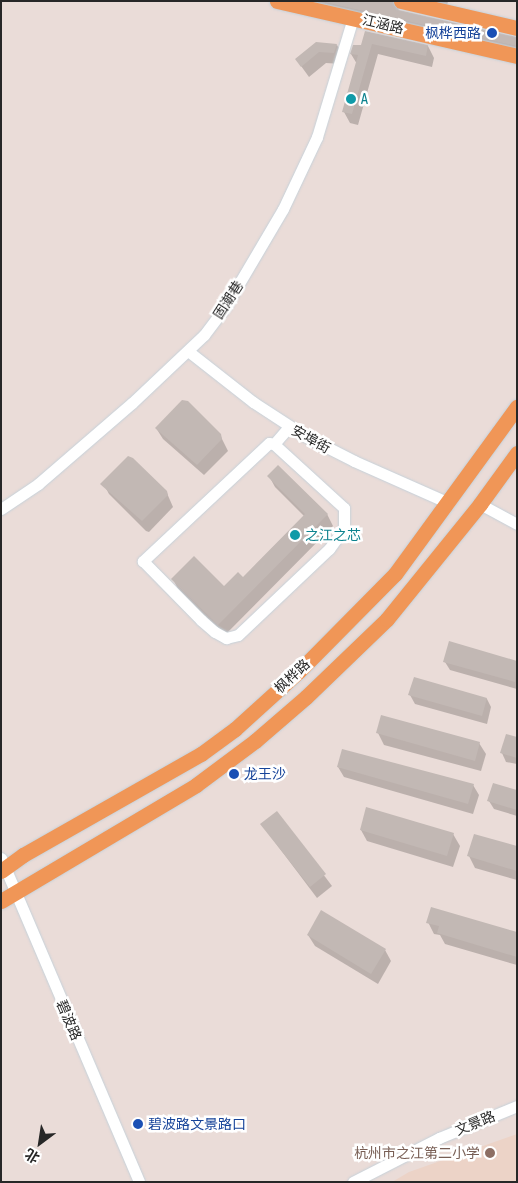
<!DOCTYPE html>
<html>
<head>
<meta charset="utf-8">
<style>
  body { margin:0 }
  #map { position:relative; width:518px; height:1183px; overflow:hidden; background:#eadcd8; font-family:"Asap Condensed","Noto Sans SC",sans-serif }
  div>[style] { position:absolute }
  [style*='--x'] { left:calc(var(--x)*1px); top:calc(var(--y)*1px); width:calc(var(--w)*1px); rotate:calc(var(--a)*1deg) }
  .education>* { inset:0; background:#ecd3c7 }
  .shadow>* { inset:0; background:#0003 }
  .building>* { inset:0; background:#c2b8b4 }
  .roads { filter:drop-shadow(0 0 1px #c6d1d9) drop-shadow(0 0 1px #c6d1d9) }
  .minor>* { height:11px; margin:-5.5px; padding:0 5.5px; transform-origin:5.5px; border-radius:5.5px; background:#fff }
  .major>* { height:15px; margin:-7.5px; padding:0 7.5px; transform-origin:7.5px; border-radius:7.5px; background:#f09657 }
  .dots>* { width:14px; height:14px; translate:-50% -50%; box-sizing:border-box; border:2px solid #fff; border-radius:50% }
  span { translate:-50% -50%; white-space:nowrap; text-align:center; line-height:1.15; -webkit-text-stroke:5px #fff; paint-order:stroke }
  .street-label { font-size:14px; color:#272727 }
  .transit-label { font-size:14px; color:#164399 }
  .right { translate:-100% -50%; text-align:right }
  .left { translate:0 -50%; text-align:left }
  .culture-label { font-size:14px; color:#0d838f }
  .education-label { font-size:14px; color:#785e54 }
  .frame { position:absolute; inset:0; border:2px solid #272727; pointer-events:none }
  .north { position:absolute; left:15px; top:1118px; width:50px; height:50px; -webkit-text-stroke:4px #fff; paint-order:stroke; rotate:211deg; font-size:14px; font-weight:700; line-height:20px; text-align:center; color:#272727 }
  .north::after { content:''; display:block; margin:auto; width:18px; height:22px; background:#272727; clip-path:polygon(50% 0,100% 100%,50% 72%,0 100%) }
</style>
</head>
<body>
<div id="map">
  <div class="education">
    <div style="clip-path:polygon(517px 1134px,517px 1182px,392px 1182px,409px 1172px)"></div>
  </div>
  <div class="shadow">
    <div style="clip-path:polygon(306px 1px,448px 1px,446px 11px,405px 3px,397px 11px,517px 38px,517px 55px)"></div>
    <div style="clip-path:polygon(366px 32px,428px 46px,434px 58px,432px 67px,378px 54px,358px 125px,350px 123px,344px 112px,357px 64px,351px 54px,354px 46px,362px 46px)"></div>
    <div style="clip-path:polygon(337px 45px,343px 56px,341px 64px,326px 63px,309px 77px,296px 59px)"></div>
    <div style="clip-path:polygon(156px 428px,220px 435px,228px 451px,204px 475px,163px 439px)"></div>
    <div style="clip-path:polygon(269px 476px,327px 514px,333px 526px,225px 635px,179px 591px,173px 579px,224px 588px,243px 578px,304px 516px,275px 487px)"></div>
    <div style="clip-path:polygon(103px 483px,166px 491px,173px 507px,149px 532px,146px 531px,109px 494px)"></div>
    <div style="clip-path:polygon(445px 662px,517px 662px,517px 689px,450px 670px)"></div>
    <div style="clip-path:polygon(410px 695px,487px 699px,491px 707px,487px 724px,415px 704px)"></div>
    <div style="clip-path:polygon(378px 733px,479px 743px,486px 754px,481px 771px,384px 745px)"></div>
    <div style="clip-path:polygon(517px 738px,517px 764px,506px 762px,502px 753px)"></div>
    <div style="clip-path:polygon(338px 767px,473px 785px,479px 795px,473px 814px,344px 777px)"></div>
    <div style="clip-path:polygon(517px 791px,517px 816px,494px 809px,489px 801px)"></div>
    <div style="clip-path:polygon(277px 813px,332px 886px,317px 898px,262px 825px)"></div>
    <div style="clip-path:polygon(361px 830px,453px 834px,460px 846px,453px 867px,367px 841px)"></div>
    <div style="clip-path:polygon(517px 848px,517px 880px,475px 868px,469px 856px)"></div>
    <div style="clip-path:polygon(428px 922px,517px 934px,517px 965px,445px 944px,440px 935px,434px 934px)"></div>
    <div style="clip-path:polygon(308px 935px,385px 950px,391px 961px,378px 984px,315px 946px)"></div>
  </div>
  <div class="building">
    <div style="clip-path:polygon(320px 1px,392px 1px,394px 7px,399px 10px,517px 37px,517px 46px)"></div>
    <div style="clip-path:polygon(365px 31px,428px 45px,426px 56px,372px 44px,352px 114px,342px 112px,358px 55px,350px 54px,353px 45px,361px 45px)"></div>
    <div style="clip-path:polygon(316px 42px,337px 44px,334px 53px,319px 52px,301px 67px,295px 59px)"></div>
    <div style="clip-path:polygon(182px 400px,188px 401px,221px 434px,222px 439px,197px 465px,155px 428px)"></div>
    <div style="clip-path:polygon(128px 456px,133px 458px,167px 491px,168px 495px,142px 521px,100px 484px)"></div>
    <div style="clip-path:polygon(278px 465px,328px 514px,218px 625px,171px 579px,194px 556px,224px 586px,238px 572px,243px 577px,305px 514px,267px 476px)"></div>
    <div style="clip-path:polygon(449px 641px,517px 661px,515px 682px,443px 662px)"></div>
    <div style="clip-path:polygon(414px 677px,487px 698px,482px 716px,408px 695px)"></div>
    <div style="clip-path:polygon(381px 715px,480px 742px,475px 761px,376px 733px)"></div>
    <div style="clip-path:polygon(506px 734px,517px 737px,517px 758px,500px 753px)"></div>
    <div style="clip-path:polygon(342px 749px,474px 784px,468px 804px,337px 767px)"></div>
    <div style="clip-path:polygon(493px 783px,517px 790px,517px 810px,487px 801px)"></div>
    <div style="clip-path:polygon(366px 807px,454px 833px,447px 856px,360px 830px)"></div>
    <div style="clip-path:polygon(277px 811px,326px 874px,310px 887px,260px 824px)"></div>
    <div style="clip-path:polygon(474px 834px,517px 846px,517px 871px,467px 856px)"></div>
    <div style="clip-path:polygon(431px 907px,517px 932px,517px 957px,437px 933px,439px 926px,426px 923px)"></div>
    <div style="clip-path:polygon(321px 910px,386px 949px,371px 974px,307px 935px)"></div>
  </div>
  <div class="roads">
    <div class="minor">
      <div style="--x:188;--y:351;--w:83;--a:38.1"></div>
      <div style="--x:253;--y:402;--w:62;--a:33.2"></div>
      <div style="--x:305;--y:436;--w:55;--a:27"></div>
      <div style="--x:354;--y:461;--w:104;--a:23.9"></div>
      <div style="--x:274;--y:444;--w:5;--a:-169"></div>
      <div style="--x:269;--y:443;--w:173;--a:136.9"></div>
      <div style="--x:143;--y:561;--w:83;--a:45.5"></div>
      <div style="--x:201;--y:620;--w:18;--a:41"></div>
      <div style="--x:215;--y:632;--w:13;--a:29"></div>
      <div style="--x:226;--y:638;--w:12;--a:-14"></div>
      <div style="--x:238;--y:635;--w:125;--a:-43.4"></div>
      <div style="--x:329;--y:549;--w:26;--a:-54"></div>
      <div style="--x:344;--y:528;--w:20;--a:-90"></div>
      <div style="--x:344;--y:508;--w:95;--a:-137.6"></div>
      <div style="--x:274;--y:444;--w:23;--a:-49"></div>
      <div style="--x:480;--y:504;--w:42;--a:28.4"></div>
      <div style="--x:1;--y:509;--w:45;--a:-34"></div>
      <div style="--x:38;--y:484;--w:124;--a:-40.8"></div>
      <div style="--x:132;--y:403;--w:99;--a:-43.4"></div>
      <div style="--x:204;--y:335;--w:39;--a:-53"></div>
      <div style="--x:227;--y:304;--w:110;--a:-59.5"></div>
      <div style="--x:283;--y:209;--w:80;--a:-64.7"></div>
      <div style="--x:317;--y:137;--w:124;--a:-73.2"></div>
      <div style="--x:1;--y:858;--w:352;--a:66.9"></div>
      <div style="--x:353;--y:1182;--w:97;--a:-27.1"></div>
      <div style="--x:439;--y:1138;--w:84;--a:-22.3"></div>
    </div>
    <div class="major">
      <div style="--x:277;--y:1;--w:246;--a:12.9"></div>
      <div style="--x:401;--y:1;--w:119;--a:13.1"></div>
      <div style="--x:1;--y:871;--w:27;--a:-36"></div>
      <div style="--x:23;--y:855;--w:205;--a:-29.6"></div>
      <div style="--x:201;--y:754;--w:42;--a:-36.3"></div>
      <div style="--x:235;--y:729;--w:86;--a:-42.2"></div>
      <div style="--x:299;--y:671;--w:136;--a:-45.3"></div>
      <div style="--x:395;--y:574;--w:207;--a:-53.9"></div>
      <div style="--x:1;--y:901;--w:227;--a:-30.7"></div>
      <div style="--x:196;--y:785;--w:74;--a:-36.7"></div>
      <div style="--x:255;--y:741;--w:67;--a:-40.8"></div>
      <div style="--x:306;--y:697;--w:112;--a:-43.9"></div>
      <div style="--x:387;--y:619;--w:148;--a:-51"></div>
      <div style="--x:480;--y:504;--w:63;--a:-54"></div>
    </div>
  </div>
  <div class="dots">
    <div style="left:492px;top:33px;background:#1a4fb4"></div>
    <div style="left:351px;top:99px;background:#0f9aa8"></div>
    <div style="left:295px;top:535px;background:#0f9aa8"></div>
    <div style="left:234px;top:774px;background:#1a4fb4"></div>
    <div style="left:138px;top:1124px;background:#1a4fb4"></div>
    <div style="left:490px;top:1153px;background:#8d6e63"></div>
  </div>
  <div class="street-label">
    <span style="left:383px;top:24px;rotate:13deg">江涵路</span>
    <span style="left:228px;top:300px;rotate:-57deg">固潮巷</span>
    <span style="left:311px;top:439px;rotate:29deg">安埠街</span>
    <span style="left:292px;top:676px;rotate:-43deg">枫桦路</span>
    <span style="left:69px;top:1020px;rotate:67deg">碧波路</span>
    <span style="left:475px;top:1123px;rotate:-22deg">文景路</span>
  </div>
  <div class="transit-label">
    <span class="right" style="left:481px;top:33px">枫桦西路</span>
    <span class="left" style="left:244px;top:774px">龙王沙</span>
    <span class="left" style="left:148px;top:1124px">碧波路文景路口</span>
  </div>
  <div class="culture-label">
    <span class="left" style="left:361px;top:99px">A</span>
    <span class="left" style="left:305px;top:535px">之江之芯</span>
  </div>
  <div class="education-label">
    <span class="right" style="left:480px;top:1153px">杭州市之江第二小学</span>
  </div>
  <div class="frame"></div>
  <div class="north">北</div>
</div>
</body>
</html>
